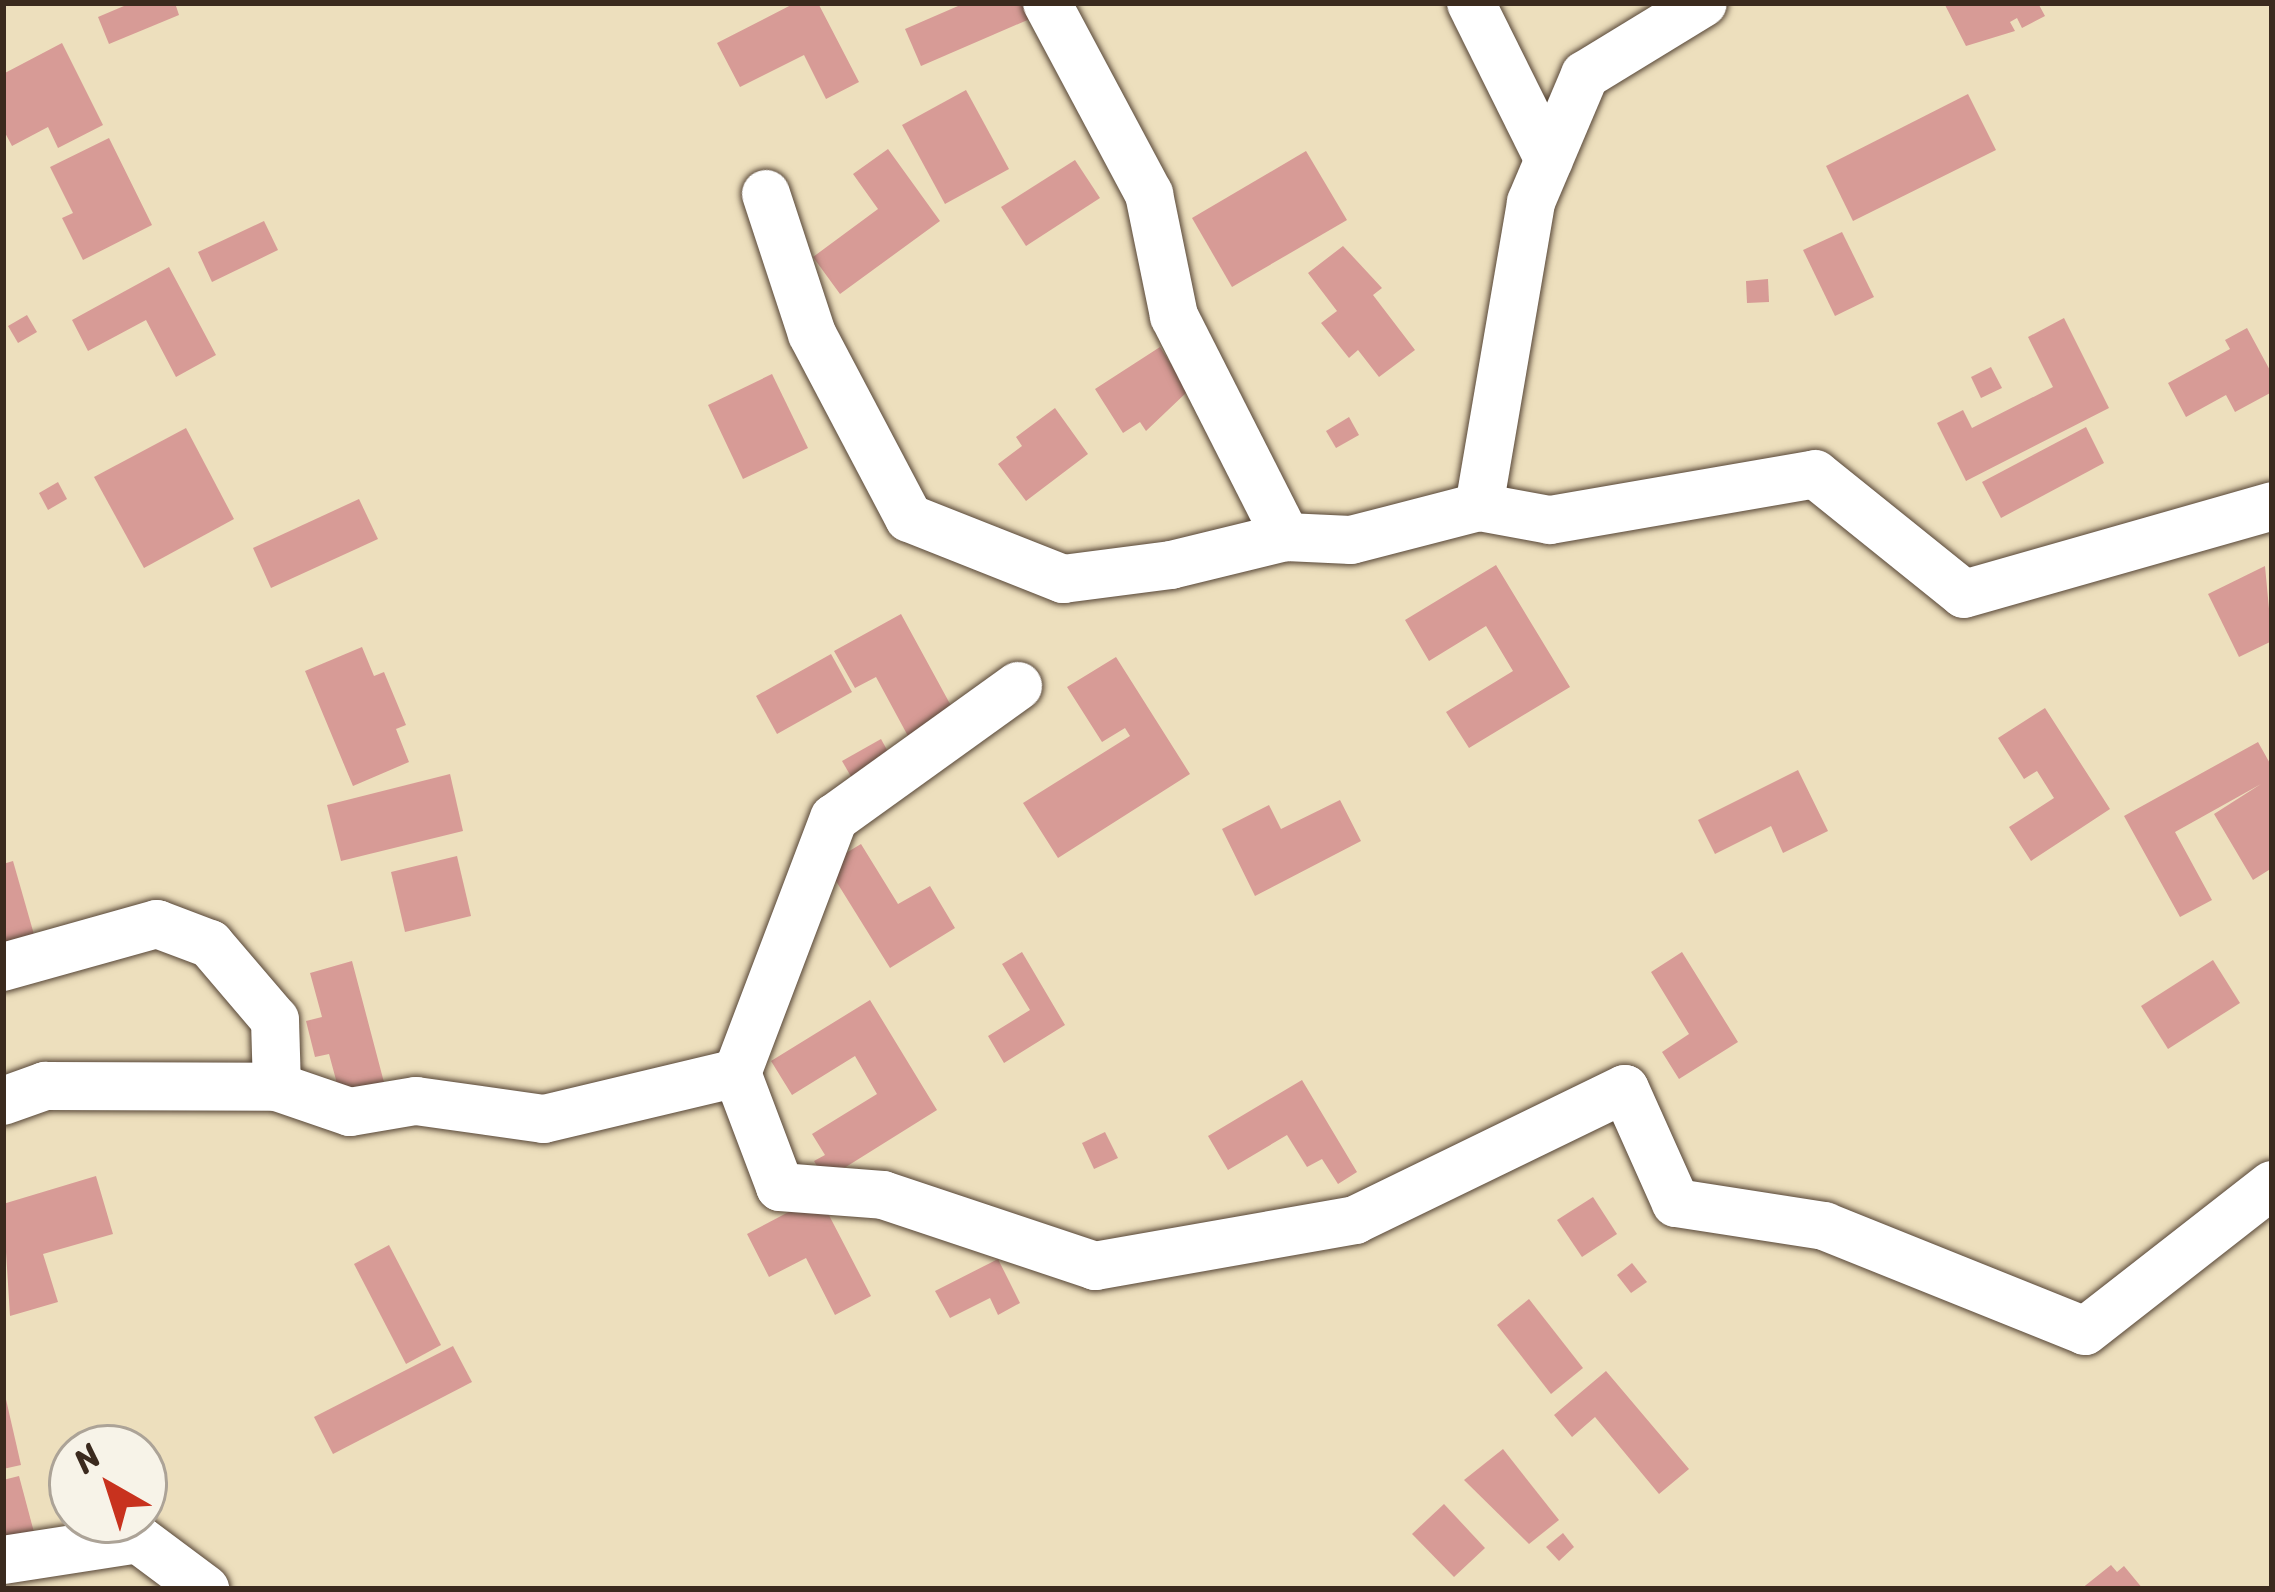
<!DOCTYPE html>
<html>
<head>
<meta charset="utf-8">
<style>
  body { margin:0 }
  #map { position:relative; width:2275px; height:1592px; overflow:hidden; background:#eddfbd; font-family:Sriracha,sans-serif }
  div>[style] { position:absolute }
  [style*='--x'] { left:calc(var(--x)*1px); top:calc(var(--y)*1px); width:calc(var(--w)*1px); rotate:calc(var(--a)*1deg) }
  .building>* { inset:0; background:#d79b96 }
  .roads { filter:drop-shadow(0 0 3px #564536) drop-shadow(0 0 3px #564536) }
  .minor>* { height:48px; margin:-24px; padding:0 24px; transform-origin:24px; border-radius:24px; background:#fff }
  span { translate:-50% -50%; white-space:nowrap; text-align:center; line-height:1.15; -webkit-text-stroke:9px #f7f3e8; paint-order:stroke }
  .frame { position:absolute; inset:0; border:6px solid #3b2a1e; pointer-events:none }
  .north { position:absolute; left:48px; top:1424px; width:120px; height:120px; box-sizing:border-box; background:#f7f3e8; border:3px solid #aca397; border-radius:50%; rotate:321deg; font-size:33px; font-weight:700; line-height:48px; text-align:center; color:#3b2a1e }
  .north::after { content:''; display:block; margin:auto; width:42px; height:54px; background:#c8321e; clip-path:polygon(50% 0,100% 100%,50% 72%,0 100%) }
</style>
</head>
<body>
<div id="map">
  <div class="building">
    <div style="clip-path:polygon(131px 3px,175px 3px,179px 15px,109px 44px,98px 17px)"></div>
    <div style="clip-path:polygon(795px 3px,818px 3px,859px 82px,826px 99px,804px 55px,740px 87px,717px 43px)"></div>
    <div style="clip-path:polygon(965px 3px,1034px 3px,1039px 15px,921px 66px,905px 29px)"></div>
    <div style="clip-path:polygon(1944px 3px,2038px 3px,2045px 16px,2022px 28px,2017px 18px,2010px 22px,2015px 31px,1966px 46px)"></div>
    <div style="clip-path:polygon(62px 43px,103px 125px,58px 148px,48px 127px,12px 146px,3px 129px,3px 74px)"></div>
    <div style="clip-path:polygon(966px 90px,1009px 169px,945px 204px,902px 125px)"></div>
    <div style="clip-path:polygon(1968px 94px,1996px 150px,1853px 221px,1826px 166px)"></div>
    <div style="clip-path:polygon(109px 138px,152px 225px,83px 260px,62px 218px,73px 213px,50px 167px)"></div>
    <div style="clip-path:polygon(888px 149px,940px 221px,840px 294px,813px 257px,878px 209px,853px 174px)"></div>
    <div style="clip-path:polygon(1306px 151px,1347px 220px,1232px 287px,1192px 218px)"></div>
    <div style="clip-path:polygon(1075px 160px,1100px 198px,1026px 246px,1001px 207px)"></div>
    <div style="clip-path:polygon(264px 221px,278px 250px,212px 282px,198px 252px)"></div>
    <div style="clip-path:polygon(1842px 232px,1874px 297px,1835px 316px,1803px 250px)"></div>
    <div style="clip-path:polygon(1343px 246px,1382px 288px,1373px 295px,1415px 350px,1379px 377px,1358px 350px,1349px 358px,1321px 323px,1337px 311px,1308px 273px)"></div>
    <div style="clip-path:polygon(169px 267px,216px 355px,176px 377px,146px 320px,88px 351px,72px 320px)"></div>
    <div style="clip-path:polygon(1768px 279px,1769px 302px,1747px 303px,1746px 281px)"></div>
    <div style="clip-path:polygon(27px 315px,37px 332px,18px 343px,8px 326px)"></div>
    <div style="clip-path:polygon(2064px 318px,2109px 408px,1966px 481px,1937px 423px,1963px 410px,1972px 428px,2053px 387px,2028px 337px)"></div>
    <div style="clip-path:polygon(2247px 328px,2272px 374px,2272px 392px,2235px 412px,2226px 395px,2186px 417px,2168px 383px,2230px 349px,2225px 340px)"></div>
    <div style="clip-path:polygon(1160px 347px,1188px 391px,1146px 431px,1140px 422px,1123px 433px,1095px 389px)"></div>
    <div style="clip-path:polygon(1991px 367px,2002px 388px,1981px 398px,1971px 377px)"></div>
    <div style="clip-path:polygon(772px 374px,808px 448px,743px 479px,708px 405px)"></div>
    <div style="clip-path:polygon(1055px 408px,1088px 454px,1026px 501px,998px 464px,1022px 446px,1016px 437px)"></div>
    <div style="clip-path:polygon(1349px 417px,1359px 435px,1336px 448px,1326px 431px)"></div>
    <div style="clip-path:polygon(2086px 427px,2104px 463px,2001px 518px,1982px 482px)"></div>
    <div style="clip-path:polygon(186px 428px,234px 519px,144px 568px,94px 477px)"></div>
    <div style="clip-path:polygon(58px 482px,67px 499px,48px 510px,39px 493px)"></div>
    <div style="clip-path:polygon(359px 499px,378px 539px,271px 588px,253px 548px)"></div>
    <div style="clip-path:polygon(1496px 565px,1570px 687px,1469px 748px,1446px 712px,1513px 671px,1486px 626px,1429px 661px,1405px 620px)"></div>
    <div style="clip-path:polygon(2265px 566px,2272px 641px,2239px 657px,2208px 594px)"></div>
    <div style="clip-path:polygon(901px 614px,961px 724px,915px 749px,876px 677px,855px 688px,834px 651px)"></div>
    <div style="clip-path:polygon(362px 647px,374px 676px,384px 672px,406px 725px,396px 729px,409px 762px,353px 786px,305px 671px)"></div>
    <div style="clip-path:polygon(831px 654px,852px 692px,777px 734px,756px 696px)"></div>
    <div style="clip-path:polygon(1116px 657px,1190px 774px,1058px 858px,1023px 803px,1130px 736px,1125px 728px,1102px 742px,1067px 687px)"></div>
    <div style="clip-path:polygon(2045px 708px,2110px 809px,2031px 861px,2009px 827px,2054px 798px,2037px 771px,2024px 779px,1998px 738px)"></div>
    <div style="clip-path:polygon(881px 739px,892px 759px,853px 780px,842px 761px)"></div>
    <div style="clip-path:polygon(2258px 742px,2272px 767px,2272px 868px,2253px 880px,2214px 814px,2261px 784px,2175px 832px,2212px 900px,2180px 917px,2124px 816px)"></div>
    <div style="clip-path:polygon(1798px 770px,1828px 831px,1783px 853px,1771px 826px,1715px 854px,1698px 820px)"></div>
    <div style="clip-path:polygon(450px 774px,463px 831px,341px 861px,327px 805px)"></div>
    <div style="clip-path:polygon(1340px 800px,1361px 841px,1255px 896px,1222px 829px,1269px 805px,1281px 829px)"></div>
    <div style="clip-path:polygon(861px 844px,898px 904px,930px 886px,955px 928px,890px 968px,826px 865px)"></div>
    <div style="clip-path:polygon(457px 856px,471px 916px,405px 932px,391px 872px)"></div>
    <div style="clip-path:polygon(13px 861px,39px 952px,3px 963px,3px 864px)"></div>
    <div style="clip-path:polygon(1022px 952px,1065px 1025px,1004px 1063px,988px 1036px,1030px 1010px,1002px 964px)"></div>
    <div style="clip-path:polygon(1682px 952px,1738px 1042px,1679px 1079px,1662px 1052px,1689px 1034px,1651px 972px)"></div>
    <div style="clip-path:polygon(2213px 960px,2240px 1003px,2168px 1049px,2141px 1006px)"></div>
    <div style="clip-path:polygon(352px 961px,386px 1090px,342px 1102px,329px 1054px,315px 1057px,306px 1021px,322px 1017px,310px 973px)"></div>
    <div style="clip-path:polygon(870px 1000px,937px 1110px,825px 1180px,814px 1161px,825px 1155px,812px 1134px,877px 1094px,855px 1056px,792px 1095px,771px 1061px)"></div>
    <div style="clip-path:polygon(1302px 1080px,1357px 1172px,1338px 1184px,1322px 1159px,1307px 1167px,1287px 1135px,1228px 1170px,1208px 1136px)"></div>
    <div style="clip-path:polygon(1105px 1132px,1118px 1158px,1094px 1169px,1082px 1143px)"></div>
    <div style="clip-path:polygon(96px 1176px,113px 1234px,43px 1254px,58px 1302px,10px 1316px,3px 1204px)"></div>
    <div style="clip-path:polygon(819px 1196px,871px 1296px,835px 1315px,806px 1258px,769px 1277px,747px 1234px)"></div>
    <div style="clip-path:polygon(1593px 1197px,1617px 1234px,1582px 1257px,1557px 1220px)"></div>
    <div style="clip-path:polygon(389px 1245px,441px 1345px,406px 1364px,354px 1264px)"></div>
    <div style="clip-path:polygon(998px 1259px,1020px 1303px,998px 1315px,990px 1298px,950px 1318px,935px 1291px)"></div>
    <div style="clip-path:polygon(1632px 1263px,1647px 1282px,1631px 1293px,1617px 1275px)"></div>
    <div style="clip-path:polygon(1529px 1299px,1583px 1368px,1551px 1394px,1497px 1325px)"></div>
    <div style="clip-path:polygon(453px 1346px,472px 1382px,333px 1454px,314px 1417px)"></div>
    <div style="clip-path:polygon(1606px 1371px,1689px 1469px,1659px 1494px,1595px 1417px,1572px 1437px,1554px 1415px)"></div>
    <div style="clip-path:polygon(5px 1395px,21px 1465px,3px 1469px,3px 1396px)"></div>
    <div style="clip-path:polygon(1503px 1449px,1559px 1520px,1529px 1544px,1464px 1480px)"></div>
    <div style="clip-path:polygon(19px 1476px,35px 1536px,3px 1544px,3px 1480px)"></div>
    <div style="clip-path:polygon(1444px 1504px,1485px 1548px,1454px 1577px,1412px 1534px)"></div>
    <div style="clip-path:polygon(1563px 1533px,1574px 1547px,1559px 1561px,1546px 1547px)"></div>
    <div style="clip-path:polygon(2111px 1565px,2117px 1572px,2124px 1566px,2143px 1589px,2081px 1589px)"></div>
  </div>
  <div class="roads">
    <div class="minor">
      <div style="--x:1047;--y:3;--w:217;--a:61.9"></div>
      <div style="--x:1149;--y:194;--w:125;--a:78.4"></div>
      <div style="--x:1174;--y:316;--w:248;--a:63.1"></div>
      <div style="--x:1471;--y:3;--w:175;--a:63.6"></div>
      <div style="--x:766;--y:194;--w:147;--a:71.8"></div>
      <div style="--x:812;--y:334;--w:208;--a:62.2"></div>
      <div style="--x:909;--y:518;--w:166;--a:21.6"></div>
      <div style="--x:1063;--y:579;--w:109;--a:-7.4"></div>
      <div style="--x:1171;--y:565;--w:118;--a:-13.7"></div>
      <div style="--x:1286;--y:537;--w:65;--a:2.6"></div>
      <div style="--x:1351;--y:540;--w:132;--a:-14.5"></div>
      <div style="--x:1479;--y:507;--w:72;--a:10.4"></div>
      <div style="--x:1550;--y:520;--w:269;--a:-9.8"></div>
      <div style="--x:1815;--y:474;--w:191;--a:38.8"></div>
      <div style="--x:1964;--y:594;--w:320;--a:-15.9"></div>
      <div style="--x:1479;--y:507;--w:309;--a:-80.3"></div>
      <div style="--x:1531;--y:202;--w:138;--a:-67"></div>
      <div style="--x:1585;--y:75;--w:138;--a:-31.4"></div>
      <div style="--x:1018;--y:686;--w:226;--a:144.3"></div>
      <div style="--x:834;--y:818;--w:273;--a:110.8"></div>
      <div style="--x:737;--y:1073;--w:122;--a:69.3"></div>
      <div style="--x:780;--y:1187;--w:103;--a:4.4"></div>
      <div style="--x:883;--y:1195;--w:224;--a:18.5"></div>
      <div style="--x:1095;--y:1266;--w:264;--a:-10"></div>
      <div style="--x:1355;--y:1220;--w:300;--a:-25.9"></div>
      <div style="--x:1625;--y:1089;--w:125;--a:65.9"></div>
      <div style="--x:1676;--y:1203;--w:150;--a:8.8"></div>
      <div style="--x:1824;--y:1226;--w:281;--a:21.9"></div>
      <div style="--x:2085;--y:1331;--w:237;--a:-38"></div>
      <div style="--x:3;--y:967;--w:160;--a:-15.6"></div>
      <div style="--x:157;--y:924;--w:57;--a:20.7"></div>
      <div style="--x:210;--y:944;--w:100;--a:49.5"></div>
      <div style="--x:275;--y:1020;--w:67;--a:88.3"></div>
      <div style="--x:3;--y:1101;--w:45;--a:-19.7"></div>
      <div style="--x:45;--y:1086;--w:232;--a:0.2"></div>
      <div style="--x:277;--y:1087;--w:77;--a:18.9"></div>
      <div style="--x:350;--y:1112;--w:67;--a:-9.5"></div>
      <div style="--x:416;--y:1101;--w:129;--a:8"></div>
      <div style="--x:544;--y:1119;--w:198;--a:-13.4"></div>
      <div style="--x:3;--y:1560;--w:137;--a:-8.8"></div>
      <div style="--x:138;--y:1539;--w:84;--a:36.7"></div>
    </div>
  </div>
  <div class="frame"></div>
  <div class="north">N</div>
</div>
</body>
</html>
